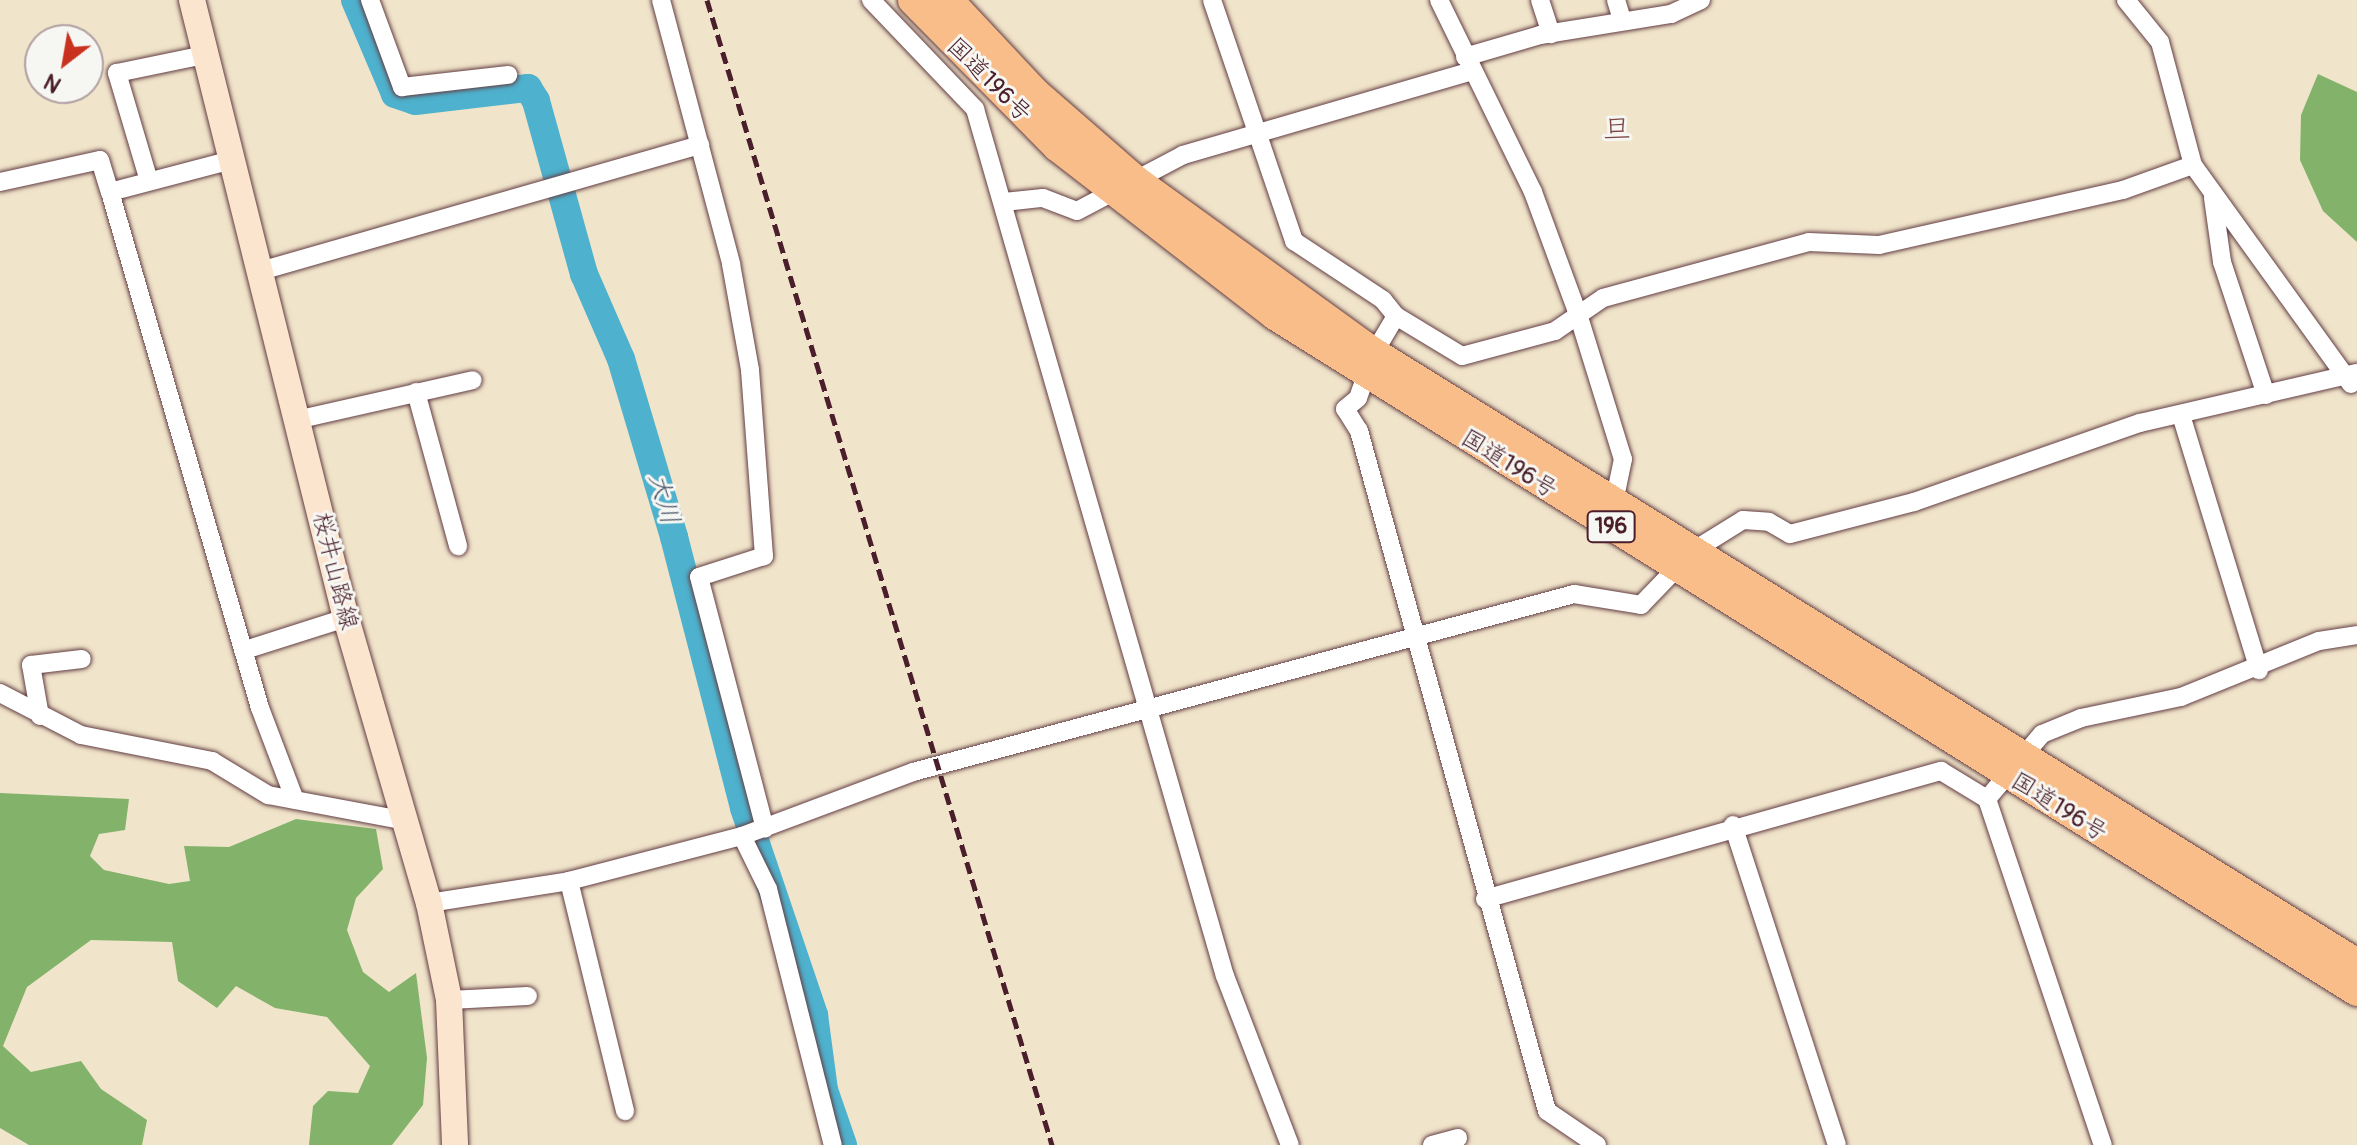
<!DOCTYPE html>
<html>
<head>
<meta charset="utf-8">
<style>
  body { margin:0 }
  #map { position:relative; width:2357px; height:1145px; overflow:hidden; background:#f0e4ca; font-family:Pangolin,"Klee One",sans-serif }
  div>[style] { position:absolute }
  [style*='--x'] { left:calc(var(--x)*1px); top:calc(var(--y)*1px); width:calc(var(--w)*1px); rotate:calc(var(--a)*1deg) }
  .forest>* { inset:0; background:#83b26b }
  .river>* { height:28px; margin:-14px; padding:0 14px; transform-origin:14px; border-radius:14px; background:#4eb1cd }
  .roads { filter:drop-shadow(0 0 2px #633d43) drop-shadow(0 0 2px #633d43) }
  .minor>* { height:18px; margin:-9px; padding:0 9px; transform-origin:9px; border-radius:9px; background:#fff }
  .secondary>* { height:26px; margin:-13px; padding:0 13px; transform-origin:13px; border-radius:13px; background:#fce5cf }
  .trunk>* { height:30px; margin:-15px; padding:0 15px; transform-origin:15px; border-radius:15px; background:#f8bd88 }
  .rail>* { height:5px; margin-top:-2.5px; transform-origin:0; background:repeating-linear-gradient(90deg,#4a1f2b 0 12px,transparent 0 18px) }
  span { translate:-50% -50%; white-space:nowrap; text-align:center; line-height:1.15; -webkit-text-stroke:6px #f6f6f2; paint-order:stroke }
  .shield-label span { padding:2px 6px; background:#f6f6f2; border:2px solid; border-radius:6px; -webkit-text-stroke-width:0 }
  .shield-label { font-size:22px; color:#4a1f2b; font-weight:700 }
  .street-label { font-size:24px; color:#4a1f2b }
  .water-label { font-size:26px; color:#4c596c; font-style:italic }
  .quarter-label { font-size:28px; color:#7d4845 }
  .north { position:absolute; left:24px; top:24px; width:80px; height:80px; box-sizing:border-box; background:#f6f6f2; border:2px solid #b1a0a2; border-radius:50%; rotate:211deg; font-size:22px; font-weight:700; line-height:32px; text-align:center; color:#4a1f2b }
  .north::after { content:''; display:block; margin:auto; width:28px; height:36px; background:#c8321e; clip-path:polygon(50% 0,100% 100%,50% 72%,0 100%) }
</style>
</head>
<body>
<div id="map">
  <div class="forest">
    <div style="clip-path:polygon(2318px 74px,2357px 92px,2357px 242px,2323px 211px,2300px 160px,2301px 115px)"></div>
    <div style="clip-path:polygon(0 793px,129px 799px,125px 830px,99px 834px,90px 856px,104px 870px,169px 884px,190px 881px,184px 846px,229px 847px,296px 819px,376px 829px,383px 869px,356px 898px,347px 930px,363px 972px,389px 992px,416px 973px,427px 1058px,423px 1105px,392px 1145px,309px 1145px,313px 1106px,328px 1091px,358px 1093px,370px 1066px,327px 1017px,275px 1008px,236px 986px,217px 1008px,178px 981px,172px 942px,91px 940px,27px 987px,3px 1046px,31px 1072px,81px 1061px,101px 1089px,147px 1120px,142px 1145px,29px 1145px,0 1128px)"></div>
  </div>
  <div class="river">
    <div style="--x:355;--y:0;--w:102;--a:66.9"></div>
    <div style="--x:395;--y:94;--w:21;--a:19"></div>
    <div style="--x:415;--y:101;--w:114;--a:-6.6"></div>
    <div style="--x:528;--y:88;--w:15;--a:58"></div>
    <div style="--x:536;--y:101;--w:180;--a:74.5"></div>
    <div style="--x:584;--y:274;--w:93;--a:66.5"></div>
    <div style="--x:621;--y:359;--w:186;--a:73.4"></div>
    <div style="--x:674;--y:537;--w:280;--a:75.5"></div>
    <div style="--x:744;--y:808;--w:219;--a:71.3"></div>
    <div style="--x:814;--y:1015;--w:76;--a:82.4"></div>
    <div style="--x:824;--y:1090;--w:58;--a:70.9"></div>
  </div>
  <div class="roads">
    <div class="minor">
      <div style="--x:370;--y:0;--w:93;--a:69.8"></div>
      <div style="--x:402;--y:87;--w:107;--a:-6.5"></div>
      <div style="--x:661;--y:0;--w:273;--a:75.1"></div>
      <div style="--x:731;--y:264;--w:108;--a:79.8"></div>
      <div style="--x:750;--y:370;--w:187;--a:85.7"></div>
      <div style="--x:764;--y:556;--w:68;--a:162.1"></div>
      <div style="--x:699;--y:577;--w:260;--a:75.3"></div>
      <div style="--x:871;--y:0;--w:151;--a:46.3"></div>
      <div style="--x:975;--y:109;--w:902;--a:73.92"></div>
      <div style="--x:1225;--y:976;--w:181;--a:69"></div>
      <div style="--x:1212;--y:0;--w:255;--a:71.2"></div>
      <div style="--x:1294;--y:241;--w:107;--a:33.5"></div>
      <div style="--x:1383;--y:300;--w:21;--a:51"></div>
      <div style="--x:1439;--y:0;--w:214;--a:63.9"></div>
      <div style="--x:1533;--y:192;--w:130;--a:69.8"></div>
      <div style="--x:1578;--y:314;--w:152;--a:72.8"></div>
      <div style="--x:1623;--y:459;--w:44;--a:101.8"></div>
      <div style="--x:1540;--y:0;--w:36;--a:72"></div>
      <div style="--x:1616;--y:0;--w:21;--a:73"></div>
      <div style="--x:2126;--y:0;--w:54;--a:51"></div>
      <div style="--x:2160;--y:42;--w:127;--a:75"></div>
      <div style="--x:2193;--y:165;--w:270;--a:54.2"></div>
      <div style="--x:1465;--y:57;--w:78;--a:-16.3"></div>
      <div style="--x:1540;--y:35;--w:133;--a:-9.1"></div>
      <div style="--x:1671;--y:14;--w:33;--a:-25"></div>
      <div style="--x:149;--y:181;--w:113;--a:-106.5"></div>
      <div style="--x:117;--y:73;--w:89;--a:-11.7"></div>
      <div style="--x:0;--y:182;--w:102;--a:-12.4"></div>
      <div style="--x:100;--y:160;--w:34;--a:73"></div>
      <div style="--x:110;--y:192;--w:122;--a:-14.7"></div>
      <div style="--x:110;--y:192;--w:537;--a:73.79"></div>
      <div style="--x:260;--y:708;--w:98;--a:69.2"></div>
      <div style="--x:2213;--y:198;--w:65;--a:82"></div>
      <div style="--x:2222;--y:262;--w:140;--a:71.7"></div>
      <div style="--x:1004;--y:202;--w:39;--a:-6"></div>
      <div style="--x:1043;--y:198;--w:36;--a:21"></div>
      <div style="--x:1077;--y:211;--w:120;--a:-27.8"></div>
      <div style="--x:1183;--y:155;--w:301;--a:-16.2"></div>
      <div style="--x:257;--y:272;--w:461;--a:-16"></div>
      <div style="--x:416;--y:392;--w:160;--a:74.7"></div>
      <div style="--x:2181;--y:415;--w:267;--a:73"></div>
      <div style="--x:296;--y:420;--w:181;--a:-12.7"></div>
      <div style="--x:245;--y:650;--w:106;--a:-17.6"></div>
      <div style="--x:0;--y:693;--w:91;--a:27.4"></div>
      <div style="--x:81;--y:735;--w:134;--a:11.2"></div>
      <div style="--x:212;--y:761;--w:66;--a:31.3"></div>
      <div style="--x:268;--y:795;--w:135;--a:10.6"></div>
      <div style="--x:40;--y:716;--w:52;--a:-100"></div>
      <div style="--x:31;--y:665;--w:51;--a:-6.7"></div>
      <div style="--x:1987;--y:799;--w:365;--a:71.5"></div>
      <div style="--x:1733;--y:825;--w:336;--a:72"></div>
      <div style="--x:742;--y:836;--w:59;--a:63.9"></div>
      <div style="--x:768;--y:889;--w:264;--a:75.8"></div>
      <div style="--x:569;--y:881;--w:237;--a:76.3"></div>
      <div style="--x:1485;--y:899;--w:474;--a:-15.7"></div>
      <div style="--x:1941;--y:771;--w:54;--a:31.3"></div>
      <div style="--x:1987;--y:799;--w:85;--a:-49.8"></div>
      <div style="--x:2042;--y:734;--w:42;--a:-22.3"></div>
      <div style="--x:2081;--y:718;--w:102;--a:-11.9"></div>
      <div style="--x:2181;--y:697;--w:149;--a:-22.1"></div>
      <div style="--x:2319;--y:641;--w:38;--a:-9"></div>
      <div style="--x:429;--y:903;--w:142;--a:-8.9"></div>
      <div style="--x:569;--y:881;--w:179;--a:-14.6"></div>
      <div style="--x:742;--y:836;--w:183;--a:-20.5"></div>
      <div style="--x:913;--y:772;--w:685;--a:-15.07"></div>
      <div style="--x:1574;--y:594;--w:68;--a:9.3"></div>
      <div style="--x:1641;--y:605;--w:75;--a:-46.1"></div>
      <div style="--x:1693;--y:551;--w:59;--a:-31.8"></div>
      <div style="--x:1743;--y:520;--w:26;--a:4"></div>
      <div style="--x:1769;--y:522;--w:24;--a:30"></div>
      <div style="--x:1790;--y:534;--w:128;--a:-14.5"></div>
      <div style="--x:1914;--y:502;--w:239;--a:-19.3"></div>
      <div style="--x:2140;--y:423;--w:223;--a:-13"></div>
      <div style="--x:449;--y:1000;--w:79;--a:-2.9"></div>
      <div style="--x:1432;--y:1145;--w:27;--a:-15"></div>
      <div style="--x:1597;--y:1145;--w:60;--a:-145.8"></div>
      <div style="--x:1547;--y:1111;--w:706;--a:-105.45"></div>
      <div style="--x:1359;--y:431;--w:26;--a:-122"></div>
      <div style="--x:1345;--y:409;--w:17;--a:-40"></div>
      <div style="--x:1358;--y:398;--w:48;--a:-70.4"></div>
      <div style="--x:1374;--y:353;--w:43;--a:-59.3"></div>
      <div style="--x:1396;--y:316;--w:77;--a:31.2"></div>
      <div style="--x:1462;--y:356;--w:96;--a:-15"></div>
      <div style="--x:1555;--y:331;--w:58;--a:-34.5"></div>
      <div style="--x:1603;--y:298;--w:213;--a:-15.2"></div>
      <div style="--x:1809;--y:242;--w:70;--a:2.5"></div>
      <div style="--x:1879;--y:245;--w:250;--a:-12.7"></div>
      <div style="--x:2123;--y:190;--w:74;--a:-19.7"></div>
    </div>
    <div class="secondary">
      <div style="--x:192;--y:0;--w:637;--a:76.01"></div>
      <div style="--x:346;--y:618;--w:297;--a:73.8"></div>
      <div style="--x:429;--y:903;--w:99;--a:78.3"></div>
      <div style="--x:449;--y:1000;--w:145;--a:87.6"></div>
    </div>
    <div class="trunk">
      <div style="--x:913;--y:0;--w:206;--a:45.4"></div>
      <div style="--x:1058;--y:147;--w:274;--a:37.7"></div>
      <div style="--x:1275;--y:315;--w:1276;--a:32"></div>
      <div style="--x:948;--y:0;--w:126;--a:46.9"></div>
      <div style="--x:1034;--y:92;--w:135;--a:41.1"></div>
      <div style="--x:1136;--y:181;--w:294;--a:35.9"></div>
      <div style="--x:1374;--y:353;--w:1157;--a:31.86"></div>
    </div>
  </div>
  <div class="rail">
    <div style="--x:707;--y:0;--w:1196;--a:73.23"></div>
  </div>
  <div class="shield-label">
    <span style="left:1611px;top:527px">196</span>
  </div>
  <div class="street-label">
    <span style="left:989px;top:80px;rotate:45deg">国道196号</span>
    <span style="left:1509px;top:464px;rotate:32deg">国道196号</span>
    <span style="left:335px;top:571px;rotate:76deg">桜井山路線</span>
    <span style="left:2059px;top:807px;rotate:32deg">国道196号</span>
  </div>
  <div class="water-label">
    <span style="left:663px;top:499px;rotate:74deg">大川</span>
  </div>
  <div class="quarter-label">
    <span style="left:1617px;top:130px">旦</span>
  </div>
  <div class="north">N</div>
</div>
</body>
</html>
